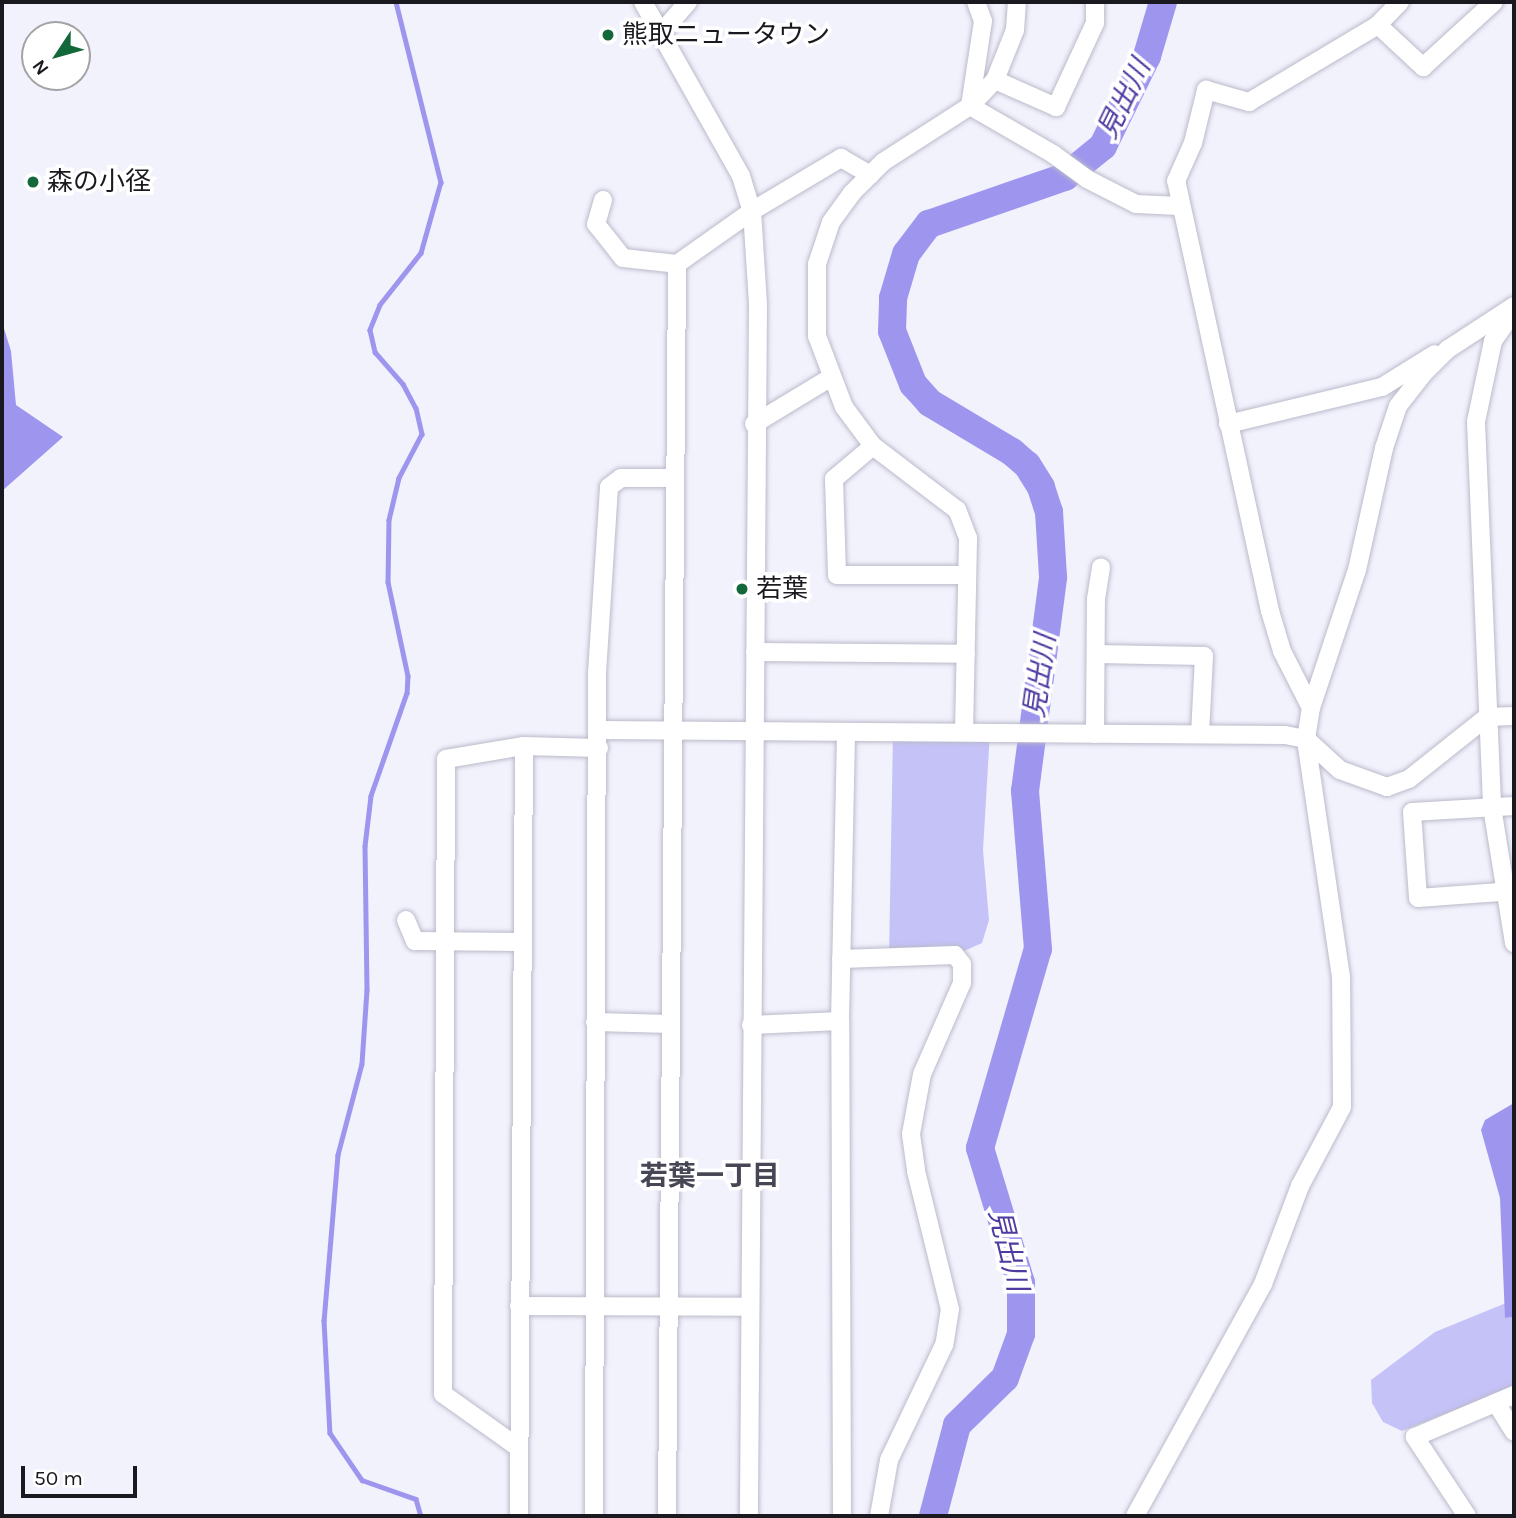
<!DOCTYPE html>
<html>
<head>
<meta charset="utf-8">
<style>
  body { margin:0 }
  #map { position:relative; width:1516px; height:1518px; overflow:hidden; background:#f2f2fd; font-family:Karla,"Noto Sans JP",sans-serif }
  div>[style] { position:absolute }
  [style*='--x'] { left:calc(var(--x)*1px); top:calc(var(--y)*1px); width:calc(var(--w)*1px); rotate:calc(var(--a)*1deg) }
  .green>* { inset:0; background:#c5c2f8 }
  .water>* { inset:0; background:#9e96ee }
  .stream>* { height:4.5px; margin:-2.25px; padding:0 2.25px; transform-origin:2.25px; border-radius:2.25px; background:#9e96ee }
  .river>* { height:28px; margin:-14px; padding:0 14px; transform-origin:14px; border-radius:14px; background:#9e96ee }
  .roads { filter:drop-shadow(0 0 2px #babaca) drop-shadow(0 0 2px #babaca) }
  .minor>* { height:18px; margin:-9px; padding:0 9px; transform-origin:9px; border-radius:9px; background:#fff }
  .dots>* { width:19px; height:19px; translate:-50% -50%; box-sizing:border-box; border:4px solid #fff; border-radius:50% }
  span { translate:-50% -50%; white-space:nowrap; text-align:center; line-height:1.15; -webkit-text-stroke:7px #fff; paint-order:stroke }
  .poi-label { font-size:26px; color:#19191f }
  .left { translate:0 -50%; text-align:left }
  .water-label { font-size:28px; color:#4e3aa0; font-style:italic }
  .neighbourhood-label { font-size:28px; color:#464654; font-weight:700 }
  .frame { position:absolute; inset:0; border:4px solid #19191f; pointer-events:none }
  .north { position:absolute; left:21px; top:21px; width:70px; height:70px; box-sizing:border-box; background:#fff; border:2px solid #a3a3a5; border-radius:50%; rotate:234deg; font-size:19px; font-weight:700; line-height:28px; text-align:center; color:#19191f }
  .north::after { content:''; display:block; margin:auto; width:24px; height:32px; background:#13683a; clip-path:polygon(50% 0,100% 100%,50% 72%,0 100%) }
  .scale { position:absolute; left:21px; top:1466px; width:116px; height:32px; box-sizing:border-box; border:4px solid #19191f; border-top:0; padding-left:9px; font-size:21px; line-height:24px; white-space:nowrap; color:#19191f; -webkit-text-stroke:5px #fff; paint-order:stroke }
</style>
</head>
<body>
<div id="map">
  <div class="green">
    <div style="clip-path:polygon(893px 732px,990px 732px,983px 850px,989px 920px,982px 943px,955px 955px,889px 957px)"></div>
    <div style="clip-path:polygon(1506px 1303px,1505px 1318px,1514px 1317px,1514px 1386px,1402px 1431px,1383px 1422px,1372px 1403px,1371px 1380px,1435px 1332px)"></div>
  </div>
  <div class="water">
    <div style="clip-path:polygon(2px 322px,11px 351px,16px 405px,63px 437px,2px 491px)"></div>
    <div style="clip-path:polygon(1514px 1103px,1514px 1317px,1505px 1318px,1500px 1198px,1481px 1130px,1485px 1120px)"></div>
  </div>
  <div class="stream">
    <div style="--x:396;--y:2;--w:186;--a:76"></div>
    <div style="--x:441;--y:182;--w:74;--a:105.7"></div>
    <div style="--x:421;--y:253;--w:66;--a:128.3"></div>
    <div style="--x:380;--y:305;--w:27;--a:112"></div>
    <div style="--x:370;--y:330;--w:23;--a:77"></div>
    <div style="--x:375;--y:352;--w:43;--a:48.8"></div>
    <div style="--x:403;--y:384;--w:27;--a:62"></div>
    <div style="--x:416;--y:408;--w:27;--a:77"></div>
    <div style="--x:422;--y:434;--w:50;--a:117.6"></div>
    <div style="--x:399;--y:478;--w:43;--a:103.4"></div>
    <div style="--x:389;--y:520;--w:62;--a:90.9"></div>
    <div style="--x:388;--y:582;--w:96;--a:78"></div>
    <div style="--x:408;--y:676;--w:17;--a:93"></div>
    <div style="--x:407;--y:693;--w:109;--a:109.3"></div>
    <div style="--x:371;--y:796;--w:50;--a:96.8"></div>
    <div style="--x:365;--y:846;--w:144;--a:89.2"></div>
    <div style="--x:367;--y:990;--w:74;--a:93.9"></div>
    <div style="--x:362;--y:1064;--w:94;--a:104.8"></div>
    <div style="--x:338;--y:1155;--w:166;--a:94.8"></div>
    <div style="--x:324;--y:1320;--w:113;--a:87"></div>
    <div style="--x:330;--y:1433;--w:57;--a:55.8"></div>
    <div style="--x:362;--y:1480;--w:57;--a:19.4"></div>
    <div style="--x:416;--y:1499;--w:18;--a:74"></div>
  </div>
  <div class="river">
    <div style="--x:933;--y:1516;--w:94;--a:-75.2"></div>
    <div style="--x:957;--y:1425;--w:67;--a:-44.4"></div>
    <div style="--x:1005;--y:1378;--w:47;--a:-70"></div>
    <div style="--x:1021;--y:1334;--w:51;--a:-90"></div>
    <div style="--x:1021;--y:1283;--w:141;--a:-106.9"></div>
    <div style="--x:980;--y:1148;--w:207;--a:-73.8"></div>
    <div style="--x:1038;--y:949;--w:159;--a:-94.7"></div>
    <div style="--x:1025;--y:791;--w:216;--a:-82.5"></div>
    <div style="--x:1053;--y:577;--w:65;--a:-93.5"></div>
    <div style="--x:1049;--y:512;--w:26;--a:-108"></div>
    <div style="--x:1041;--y:487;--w:26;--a:-122"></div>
    <div style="--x:1027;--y:465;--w:20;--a:-139"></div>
    <div style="--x:1012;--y:452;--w:96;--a:-149.1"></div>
    <div style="--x:930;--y:403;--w:25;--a:-132"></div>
    <div style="--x:913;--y:384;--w:57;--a:-111.6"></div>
    <div style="--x:892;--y:331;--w:33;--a:-88"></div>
    <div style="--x:893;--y:298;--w:46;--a:-73.5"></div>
    <div style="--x:906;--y:254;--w:38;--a:-53"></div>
    <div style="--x:929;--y:224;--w:144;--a:-19.1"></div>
    <div style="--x:1065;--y:177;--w:49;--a:-39.2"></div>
    <div style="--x:1103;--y:146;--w:100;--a:-63.9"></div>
    <div style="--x:1147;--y:56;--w:56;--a:-73.5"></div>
  </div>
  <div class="roads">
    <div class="minor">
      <div style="--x:643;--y:2;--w:200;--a:60.6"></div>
      <div style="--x:741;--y:176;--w:37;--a:73"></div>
      <div style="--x:752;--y:211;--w:93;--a:86.3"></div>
      <div style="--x:758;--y:304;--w:1212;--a:90.43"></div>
      <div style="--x:1400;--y:2;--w:32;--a:134"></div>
      <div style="--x:1378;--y:25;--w:62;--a:43"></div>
      <div style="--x:1423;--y:67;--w:96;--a:-42.5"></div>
      <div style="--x:661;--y:33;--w:41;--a:-48.9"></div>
      <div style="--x:995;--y:80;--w:67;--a:23.9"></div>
      <div style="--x:1056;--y:107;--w:93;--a:-65.1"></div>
      <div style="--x:1095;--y:23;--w:21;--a:-90"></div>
      <div style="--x:970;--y:106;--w:96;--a:30"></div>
      <div style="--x:1053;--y:154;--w:42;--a:36.3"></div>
      <div style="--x:1087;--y:179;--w:55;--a:27"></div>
      <div style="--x:1136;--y:204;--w:43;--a:2.7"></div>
      <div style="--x:970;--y:106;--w:86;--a:-81.3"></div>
      <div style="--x:983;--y:21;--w:20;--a:-110"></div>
      <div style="--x:603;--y:200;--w:25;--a:106"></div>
      <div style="--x:596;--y:224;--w:43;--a:51.5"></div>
      <div style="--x:623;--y:258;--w:54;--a:6.3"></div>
      <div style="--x:677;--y:264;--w:92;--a:-35.2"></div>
      <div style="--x:752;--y:211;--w:104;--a:-30.8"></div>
      <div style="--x:841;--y:158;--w:34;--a:30"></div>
      <div style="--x:1514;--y:311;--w:37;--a:125"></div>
      <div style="--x:1493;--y:341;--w:83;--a:101.9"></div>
      <div style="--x:1476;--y:422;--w:385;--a:87.6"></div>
      <div style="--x:1492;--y:807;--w:138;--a:80.8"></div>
      <div style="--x:754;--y:424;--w:89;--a:-31.2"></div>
      <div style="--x:1228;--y:424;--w:158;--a:-13.5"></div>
      <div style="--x:1382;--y:387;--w:62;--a:-31.9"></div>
      <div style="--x:873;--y:446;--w:51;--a:139.8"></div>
      <div style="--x:834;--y:479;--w:96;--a:88.2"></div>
      <div style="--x:837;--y:575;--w:130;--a:0"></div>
      <div style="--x:755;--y:652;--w:211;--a:0.5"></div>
      <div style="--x:1096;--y:654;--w:108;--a:1.1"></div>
      <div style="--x:1204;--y:656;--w:78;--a:92.9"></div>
      <div style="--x:1311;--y:708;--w:64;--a:-117"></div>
      <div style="--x:1282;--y:651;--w:42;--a:-106.7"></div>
      <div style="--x:1270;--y:611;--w:440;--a:-102.3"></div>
      <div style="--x:1176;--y:181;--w:42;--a:-65.9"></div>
      <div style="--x:1193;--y:143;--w:55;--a:-76.2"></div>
      <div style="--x:1206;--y:90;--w:45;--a:15.6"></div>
      <div style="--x:1249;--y:102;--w:150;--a:-30.8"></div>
      <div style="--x:599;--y:730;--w:686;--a:0.42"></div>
      <div style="--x:1285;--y:735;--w:21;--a:11"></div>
      <div style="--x:1306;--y:739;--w:46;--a:42.4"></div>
      <div style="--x:1340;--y:770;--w:50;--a:19.9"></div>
      <div style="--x:1387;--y:787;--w:23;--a:-20"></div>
      <div style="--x:1409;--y:779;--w:100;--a:-38.5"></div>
      <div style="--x:1487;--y:717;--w:27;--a:-2"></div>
      <div style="--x:964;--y:732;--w:194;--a:-88.8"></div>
      <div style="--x:968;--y:538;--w:30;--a:-111"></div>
      <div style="--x:957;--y:510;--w:106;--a:-142.7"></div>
      <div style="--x:873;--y:446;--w:49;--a:-126.6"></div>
      <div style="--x:844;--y:407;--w:76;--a:-110.8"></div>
      <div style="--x:817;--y:336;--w:72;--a:-90"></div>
      <div style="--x:817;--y:264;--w:44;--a:-71.6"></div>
      <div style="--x:831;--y:222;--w:36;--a:-54"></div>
      <div style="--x:852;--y:193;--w:44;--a:-45"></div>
      <div style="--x:883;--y:162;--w:103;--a:-32.8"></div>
      <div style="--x:970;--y:106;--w:36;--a:-46"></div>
      <div style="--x:995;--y:80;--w:54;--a:-68.2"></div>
      <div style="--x:1015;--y:30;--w:28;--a:-86"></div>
      <div style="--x:1095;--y:734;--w:135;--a:-89.6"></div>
      <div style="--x:1096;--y:599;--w:32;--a:-81"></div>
      <div style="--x:1514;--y:806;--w:102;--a:176.6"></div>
      <div style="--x:1412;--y:812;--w:86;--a:86"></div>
      <div style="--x:1418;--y:898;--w:96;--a:-4.2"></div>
      <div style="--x:406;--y:920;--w:23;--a:67"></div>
      <div style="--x:415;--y:941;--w:107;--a:0.5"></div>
      <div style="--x:841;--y:959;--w:114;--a:-2"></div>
      <div style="--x:955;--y:955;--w:11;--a:52"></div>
      <div style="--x:962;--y:964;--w:19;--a:90"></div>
      <div style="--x:962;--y:983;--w:99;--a:113.7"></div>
      <div style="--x:922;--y:1074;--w:61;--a:100.4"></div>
      <div style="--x:911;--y:1134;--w:37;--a:82"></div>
      <div style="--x:916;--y:1171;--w:142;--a:76.2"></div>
      <div style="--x:950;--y:1309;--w:36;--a:99"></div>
      <div style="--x:944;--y:1345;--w:127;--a:115.6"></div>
      <div style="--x:889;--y:1460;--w:57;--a:100.1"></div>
      <div style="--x:595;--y:1022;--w:76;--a:1.5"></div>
      <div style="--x:751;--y:1025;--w:89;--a:-2.6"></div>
      <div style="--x:519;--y:1306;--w:231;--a:0.2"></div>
      <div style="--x:1496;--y:1403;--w:34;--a:58"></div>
      <div style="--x:519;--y:1448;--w:93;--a:-144.6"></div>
      <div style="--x:443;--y:1394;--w:635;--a:-89.73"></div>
      <div style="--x:446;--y:759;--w:79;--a:-9.5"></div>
      <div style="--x:524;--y:746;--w:75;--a:1.5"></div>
      <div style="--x:519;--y:1516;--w:770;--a:-89.63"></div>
      <div style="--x:594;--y:1516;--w:843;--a:-89.8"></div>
      <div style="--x:597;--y:673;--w:186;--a:-86.3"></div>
      <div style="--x:609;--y:487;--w:15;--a:-37"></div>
      <div style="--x:621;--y:478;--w:54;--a:0"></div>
      <div style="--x:667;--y:1516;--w:1252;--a:-89.54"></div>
      <div style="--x:842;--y:1516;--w:495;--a:-90.2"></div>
      <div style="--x:840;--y:1021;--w:288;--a:-88.8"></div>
      <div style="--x:1135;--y:1516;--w:265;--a:-61.1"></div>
      <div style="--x:1263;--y:1284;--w:105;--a:-69.3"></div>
      <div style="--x:1300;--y:1186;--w:89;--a:-62"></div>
      <div style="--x:1342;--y:1107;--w:130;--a:-90.4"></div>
      <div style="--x:1341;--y:977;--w:241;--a:-98.4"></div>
      <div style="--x:1306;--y:739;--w:31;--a:-81"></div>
      <div style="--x:1311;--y:708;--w:145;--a:-71.6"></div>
      <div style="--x:1357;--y:570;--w:125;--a:-77.5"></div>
      <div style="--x:1384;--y:448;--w:44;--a:-71.6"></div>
      <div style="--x:1398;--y:406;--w:41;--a:-52"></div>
      <div style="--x:1423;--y:374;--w:35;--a:-45"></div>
      <div style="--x:1448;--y:349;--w:79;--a:-33.1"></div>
      <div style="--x:1467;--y:1516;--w:95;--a:-123.4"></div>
      <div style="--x:1415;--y:1437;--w:108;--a:-23"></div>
    </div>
  </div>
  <div class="dots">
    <div style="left:608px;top:35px;background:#13683a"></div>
    <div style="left:33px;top:182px;background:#13683a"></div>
    <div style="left:742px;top:589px;background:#13683a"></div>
  </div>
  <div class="poi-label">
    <span class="left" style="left:622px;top:35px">熊取ニュータウン</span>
    <span class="left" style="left:47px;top:182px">森の小径</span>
    <span class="left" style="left:756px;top:589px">若葉</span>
  </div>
  <div class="water-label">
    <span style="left:1124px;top:99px;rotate:-64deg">見出川</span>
    <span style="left:1040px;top:676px;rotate:-82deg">見出川</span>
    <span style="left:1008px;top:1250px;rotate:76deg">見出川</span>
  </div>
  <div class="neighbourhood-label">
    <span style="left:710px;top:1176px">若葉一丁目</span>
  </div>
  <div class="frame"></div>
  <div class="north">N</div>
  <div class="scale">50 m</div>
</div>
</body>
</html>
